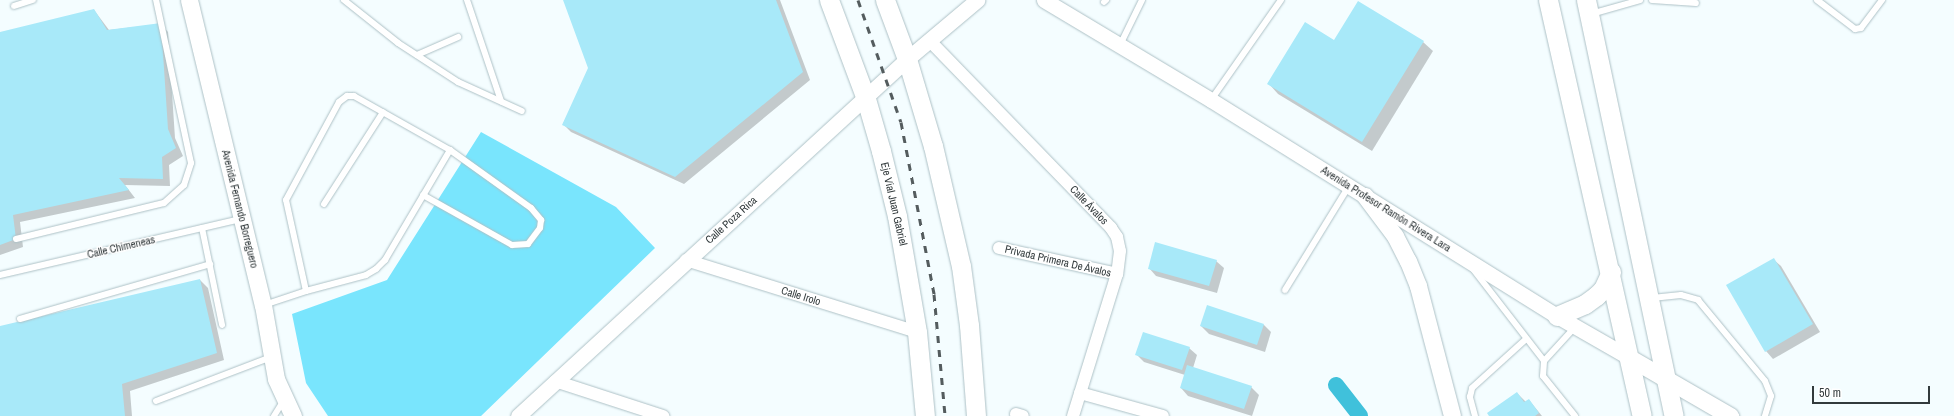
<!DOCTYPE html>
<html>
<head>
<meta charset="utf-8">
<style>
  body { margin:0 }
  #map { position:relative; width:1954px; height:416px; overflow:hidden; background:#f4fdff; font-family:"Archivo Narrow",sans-serif }
  div>[style] { position:absolute }
  [style*='--x'] { left:calc(var(--x)*1px); top:calc(var(--y)*1px); width:calc(var(--w)*1px); rotate:calc(var(--a)*1deg) }
  .green>* { inset:0; background:#79e5fd }
  .shadow>* { inset:0; background:#0003 }
  .canal>* { height:16px; margin:-8px; padding:0 8px; transform-origin:8px; border-radius:8px; background:#40c1db }
  .building>* { inset:0; background:#a8e9f9 }
  .roads { filter:drop-shadow(0 0 1px #adc1c6) drop-shadow(0 0 1px #adc1c6) }
  .service>* { height:6px; margin:-3px; padding:0 3px; transform-origin:3px; border-radius:3px; background:#fff }
  .minor>* { height:12px; margin:-6px; padding:0 6px; transform-origin:6px; border-radius:6px; background:#fff }
  .tertiary>* { height:15px; margin:-7.5px; padding:0 7.5px; transform-origin:7.5px; border-radius:7.5px; background:#fff }
  .secondary>* { height:17px; margin:-8.5px; padding:0 8.5px; transform-origin:8.5px; border-radius:8.5px; background:#fff }
  .primary>* { height:19px; margin:-9.5px; padding:0 9.5px; transform-origin:9.5px; border-radius:9.5px; background:#fff }
  .rail>* { height:3px; margin-top:-1.5px; transform-origin:0; background:repeating-linear-gradient(90deg,#545c5e 0 7px,transparent 0 14px) }
  span { translate:-50% -50%; white-space:nowrap; text-align:center; line-height:1.15; -webkit-text-stroke:3px #fff; paint-order:stroke }
  .street-label { font-size:11px; color:#323a3c }
  .scale { position:absolute; left:1812px; top:386px; width:118px; height:18px; box-sizing:border-box; border:2px solid #323a3c; border-top:0; padding-left:5px; font-size:12px; line-height:14px; white-space:nowrap; color:#323a3c; -webkit-text-stroke:3px #fff; paint-order:stroke }
</style>
</head>
<body>
<div id="map">
  <div class="green">
    <div style="clip-path:polygon(481px 132px,616px 207px,655px 248px,481px 416px,328px 416px,306px 383px,292px 314px,387px 280px)"></div>
  </div>
  <div class="shadow">
    <div style="clip-path:polygon(564px 0,780px 0,810px 80px,684px 184px,571px 132px,563px 124px,590px 68px)"></div>
    <div style="clip-path:polygon(94px 10px,109px 30px,161px 24px,168px 32px,175px 138px,183px 156px,169px 165px,170px 186px,125px 185px,135px 198px,20px 222px,23px 247px,0 255px,0 33px)"></div>
    <div style="clip-path:polygon(1335px 42px,1423px 42px,1433px 51px,1372px 151px,1278px 94px,1269px 84px)"></div>
    <div style="clip-path:polygon(1773px 259px,1781px 266px,1820px 332px,1773px 359px,1766px 351px)"></div>
    <div style="clip-path:polygon(1216px 261px,1224px 268px,1217px 293px,1156px 276px,1149px 268px)"></div>
    <div style="clip-path:polygon(200px 280px,208px 288px,224px 360px,130px 391px,132px 416px,0 416px,0 327px)"></div>
    <div style="clip-path:polygon(1264px 325px,1271px 332px,1265px 352px,1209px 334px,1201px 326px)"></div>
    <div style="clip-path:polygon(1189px 348px,1197px 355px,1193px 368px,1251px 387px,1259px 395px,1252px 416px,1188px 396px,1181px 388px,1185px 375px,1144px 362px,1136px 354px)"></div>
    <div style="clip-path:polygon(1517px 393px,1526px 402px,1529px 400px,1542px 416px,1490px 416px)"></div>
  </div>
  <div class="canal">
    <div style="--x:1336;--y:385;--w:39;--a:52"></div>
  </div>
  <div class="building">
    <div style="clip-path:polygon(563px 0,776px 0,803px 72px,675px 177px,562px 125px,588px 68px)"></div>
    <div style="clip-path:polygon(1358px 1px,1424px 41px,1362px 142px,1267px 84px,1305px 22px,1334px 40px)"></div>
    <div style="clip-path:polygon(94px 9px,107px 30px,161px 23px,168px 129px,176px 148px,162px 157px,163px 179px,119px 178px,129px 190px,13px 215px,16px 239px,0 245px,0 32px)"></div>
    <div style="clip-path:polygon(1155px 242px,1217px 260px,1209px 286px,1148px 269px)"></div>
    <div style="clip-path:polygon(1774px 258px,1813px 324px,1765px 352px,1726px 285px)"></div>
    <div style="clip-path:polygon(200px 279px,217px 353px,122px 384px,125px 416px,0 416px,0 326px)"></div>
    <div style="clip-path:polygon(1207px 305px,1264px 324px,1257px 345px,1200px 326px)"></div>
    <div style="clip-path:polygon(1143px 332px,1190px 347px,1182px 370px,1135px 355px)"></div>
    <div style="clip-path:polygon(1187px 365px,1252px 386px,1244px 409px,1180px 388px)"></div>
    <div style="clip-path:polygon(1517px 392px,1524px 402px,1529px 399px,1539px 413px,1535px 416px,1489px 416px,1487px 413px)"></div>
  </div>
  <div class="roads">
    <div class="service">
      <div style="--x:344;--y:0;--w:69;--a:38.5"></div>
      <div style="--x:398;--y:43;--w:72;--a:33"></div>
      <div style="--x:458;--y:82;--w:70;--a:24.4"></div>
      <div style="--x:467;--y:0;--w:107;--a:71.4"></div>
      <div style="--x:1652;--y:0;--w:44;--a:3.9"></div>
      <div style="--x:1817;--y:0;--w:48;--a:37.3"></div>
      <div style="--x:1855;--y:29;--w:6;--a:-9"></div>
      <div style="--x:1861;--y:28;--w:35;--a:-53"></div>
      <div style="--x:1104;--y:2;--w:3;--a:-45"></div>
      <div style="--x:14;--y:6;--w:20;--a:-18"></div>
      <div style="--x:1591;--y:14;--w:51;--a:-15.9"></div>
      <div style="--x:1120;--y:45;--w:50;--a:-63.9"></div>
      <div style="--x:417;--y:55;--w:45;--a:-23.7"></div>
      <div style="--x:1211;--y:100;--w:122;--a:-55"></div>
      <div style="--x:324;--y:204;--w:109;--a:-57.3"></div>
      <div style="--x:202;--y:228;--w:99;--a:78.3"></div>
      <div style="--x:16;--y:239;--w:152;--a:-13.7"></div>
      <div style="--x:164;--y:203;--w:27;--a:-42"></div>
      <div style="--x:184;--y:185;--w:23;--a:-72"></div>
      <div style="--x:191;--y:163;--w:167;--a:-102.1"></div>
      <div style="--x:1473;--y:269;--w:116;--a:52.3"></div>
      <div style="--x:0;--y:275;--w:247;--a:-13.1"></div>
      <div style="--x:1285;--y:290;--w:122;--a:-58.4"></div>
      <div style="--x:306;--y:291;--w:62;--a:-14.9"></div>
      <div style="--x:366;--y:275;--w:12;--a:-31"></div>
      <div style="--x:376;--y:269;--w:13;--a:-45"></div>
      <div style="--x:385;--y:260;--w:128;--a:-59.4"></div>
      <div style="--x:1652;--y:298;--w:29;--a:-6"></div>
      <div style="--x:1681;--y:295;--w:18;--a:16"></div>
      <div style="--x:1698;--y:300;--w:105;--a:50.4"></div>
      <div style="--x:1765;--y:381;--w:16;--a:68"></div>
      <div style="--x:1771;--y:396;--w:21;--a:107"></div>
      <div style="--x:264;--y:305;--w:44;--a:-18.4"></div>
      <div style="--x:306;--y:291;--w:93;--a:-102.4"></div>
      <div style="--x:286;--y:200;--w:111;--a:-61.6"></div>
      <div style="--x:339;--y:102;--w:10;--a:-37"></div>
      <div style="--x:347;--y:96;--w:7;--a:0"></div>
      <div style="--x:354;--y:96;--w:110;--a:29.4"></div>
      <div style="--x:450;--y:150;--w:100;--a:35.6"></div>
      <div style="--x:531;--y:208;--w:16;--a:50"></div>
      <div style="--x:541;--y:220;--w:8;--a:97"></div>
      <div style="--x:540;--y:228;--w:20;--a:127"></div>
      <div style="--x:528;--y:244;--w:16;--a:176"></div>
      <div style="--x:512;--y:245;--w:102;--a:-150.7"></div>
      <div style="--x:20;--y:319;--w:198;--a:-16.1"></div>
      <div style="--x:156;--y:401;--w:123;--a:-20.9"></div>
      <div style="--x:274;--y:416;--w:15;--a:-58"></div>
      <div style="--x:1475;--y:416;--w:20;--a:-105"></div>
      <div style="--x:1470;--y:397;--w:9;--a:-77"></div>
      <div style="--x:1472;--y:388;--w:73;--a:-42.2"></div>
      <div style="--x:1575;--y:416;--w:51;--a:-128.7"></div>
      <div style="--x:1543;--y:376;--w:15;--a:-86"></div>
      <div style="--x:1544;--y:361;--w:46;--a:-47.6"></div>
    </div>
    <div class="minor">
      <div style="--x:929;--y:40;--w:262;--a:45.9"></div>
      <div style="--x:1111;--y:228;--w:11;--a:56"></div>
      <div style="--x:1117;--y:237;--w:14;--a:78"></div>
      <div style="--x:1120;--y:251;--w:23;--a:97"></div>
      <div style="--x:1117;--y:274;--w:149;--a:107.2"></div>
      <div style="--x:999;--y:248;--w:121;--a:12.4"></div>
      <div style="--x:686;--y:260;--w:242;--a:17.3"></div>
      <div style="--x:555;--y:381;--w:114;--a:18"></div>
      <div style="--x:1080;--y:393;--w:86;--a:15.5"></div>
      <div style="--x:1016;--y:414;--w:7;--a:16"></div>
    </div>
    <div class="tertiary">
      <div style="--x:1044;--y:0;--w:195;--a:30.9"></div>
      <div style="--x:1211;--y:100;--w:408;--a:32"></div>
      <div style="--x:1557;--y:316;--w:84;--a:29.9"></div>
      <div style="--x:518;--y:416;--w:528;--a:-42.54"></div>
      <div style="--x:907;--y:59;--w:92;--a:-40.1"></div>
    </div>
    <div class="secondary">
      <div style="--x:189;--y:0;--w:314;--a:76.4"></div>
      <div style="--x:263;--y:305;--w:75;--a:80"></div>
      <div style="--x:276;--y:379;--w:41;--a:65.3"></div>
      <div style="--x:1365;--y:196;--w:50;--a:53.1"></div>
      <div style="--x:1395;--y:236;--w:28;--a:63"></div>
      <div style="--x:1408;--y:261;--w:27;--a:68"></div>
      <div style="--x:1418;--y:286;--w:134;--a:75.3"></div>
      <div style="--x:1630;--y:358;--w:116;--a:30.1"></div>
    </div>
    <div class="primary">
      <div style="--x:829;--y:0;--w:106;--a:69.5"></div>
      <div style="--x:866;--y:99;--w:54;--a:73.9"></div>
      <div style="--x:881;--y:151;--w:67;--a:76.2"></div>
      <div style="--x:897;--y:216;--w:118;--a:80.2"></div>
      <div style="--x:917;--y:332;--w:84;--a:84.6"></div>
      <div style="--x:885;--y:0;--w:63;--a:69.6"></div>
      <div style="--x:907;--y:59;--w:91;--a:73.4"></div>
      <div style="--x:933;--y:146;--w:123;--a:76.9"></div>
      <div style="--x:961;--y:266;--w:60;--a:82.3"></div>
      <div style="--x:969;--y:325;--w:91;--a:85.6"></div>
      <div style="--x:1548;--y:0;--w:426;--a:77.3"></div>
      <div style="--x:1586;--y:0;--w:425;--a:78.1"></div>
      <div style="--x:1557;--y:316;--w:30;--a:-23"></div>
      <div style="--x:1585;--y:304;--w:14;--a:-36"></div>
      <div style="--x:1596;--y:296;--w:10;--a:-45"></div>
      <div style="--x:1603;--y:289;--w:19;--a:-65"></div>
    </div>
  </div>
  <div class="rail">
    <div style="--x:858;--y:0;--w:129;--a:70.6"></div>
    <div style="--x:901;--y:122;--w:175;--a:79.1"></div>
    <div style="--x:934;--y:294;--w:122;--a:84.8"></div>
  </div>
  <div class="street-label">
    <span style="left:894px;top:204px;rotate:77deg">Eje Vial Juan Gabriel</span>
    <span style="left:1089px;top:205px;rotate:46deg">Calle Ávalos</span>
    <span style="left:240px;top:209px;rotate:76deg">Avenida Fernando Borreguero</span>
    <span style="left:1386px;top:209px;rotate:32deg">Avenida Profesor Ramón Rivera Lara</span>
    <span style="left:731px;top:220px;rotate:-42deg">Calle Poza Rica</span>
    <span style="left:121px;top:247px;rotate:-13deg">Calle Chimeneas</span>
    <span style="left:1058px;top:261px;rotate:13deg">Privada Primera De Ávalos</span>
    <span style="left:801px;top:296px;rotate:17deg">Calle Irolo</span>
  </div>
  <div class="scale">50 m</div>
</div>
</body>
</html>
